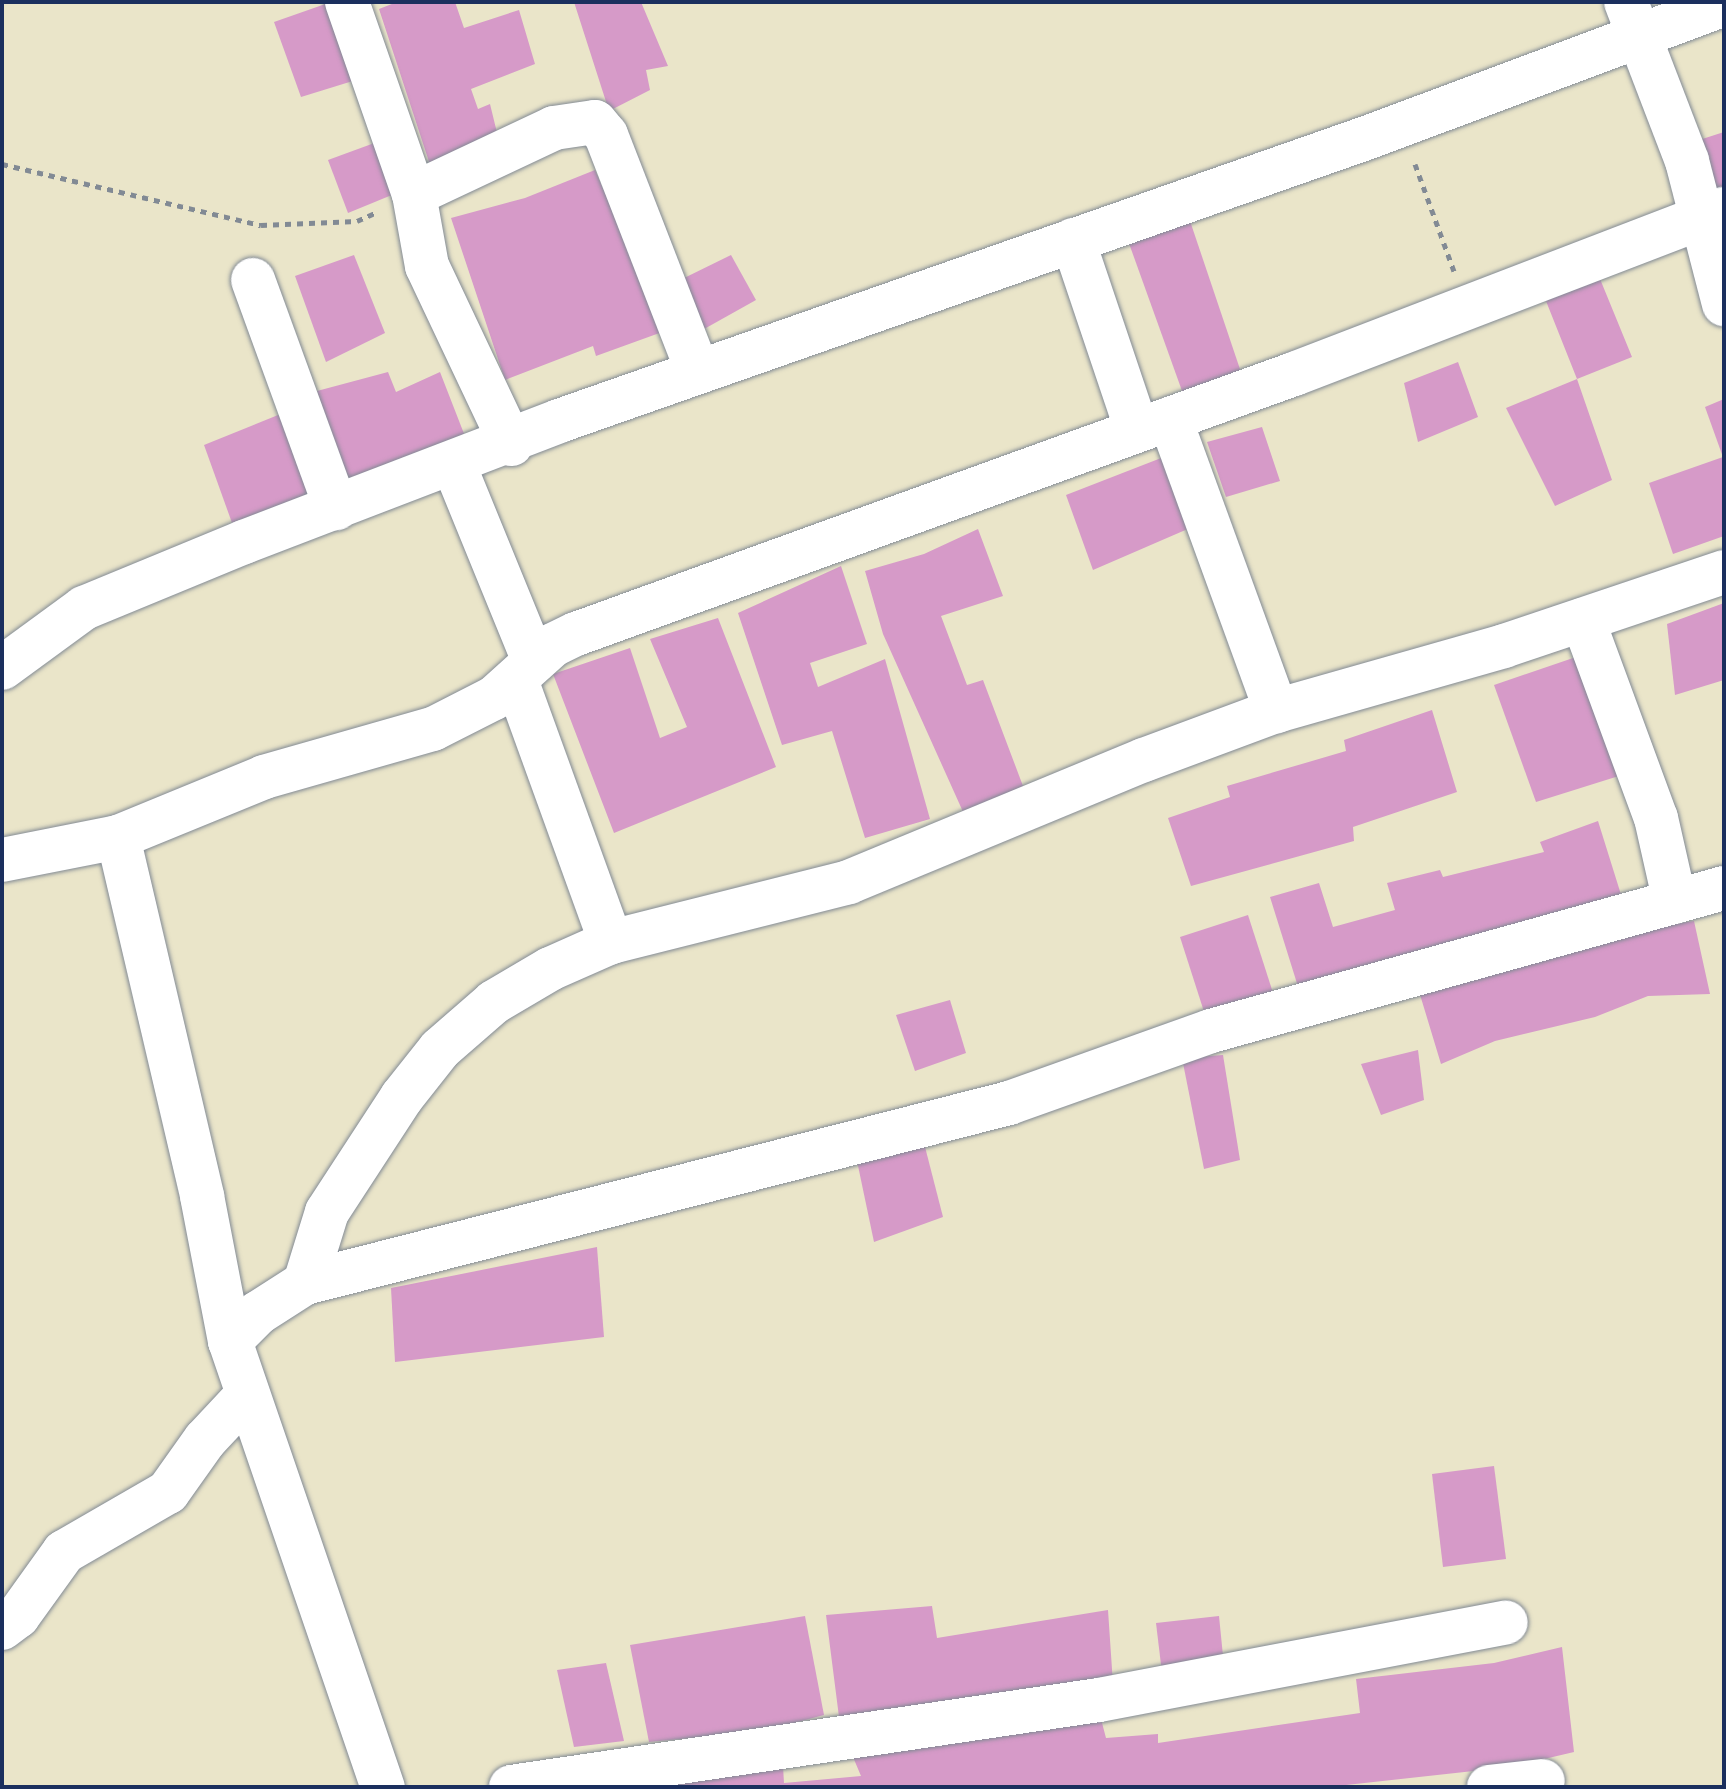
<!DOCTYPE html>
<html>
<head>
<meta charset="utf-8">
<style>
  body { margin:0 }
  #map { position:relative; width:1726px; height:1789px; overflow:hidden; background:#eae5c9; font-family:"Indie Flower",sans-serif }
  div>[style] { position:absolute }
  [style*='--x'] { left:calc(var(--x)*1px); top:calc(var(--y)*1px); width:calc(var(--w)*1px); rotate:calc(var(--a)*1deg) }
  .building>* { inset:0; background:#d69ac8 }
  .path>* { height:5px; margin-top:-2.5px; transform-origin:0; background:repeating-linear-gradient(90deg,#828a94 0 6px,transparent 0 12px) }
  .roads { filter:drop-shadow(0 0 2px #828a94) drop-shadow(0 0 2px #828a94) }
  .minor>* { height:44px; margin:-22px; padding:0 22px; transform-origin:22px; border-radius:22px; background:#fff }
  span { translate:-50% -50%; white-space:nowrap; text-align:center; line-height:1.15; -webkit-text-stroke:6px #f6f6f2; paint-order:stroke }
  .frame { position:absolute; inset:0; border:4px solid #1b2f5e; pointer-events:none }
</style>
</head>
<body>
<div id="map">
  <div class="building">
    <div style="clip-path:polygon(331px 2px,356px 80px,301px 97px,274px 22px)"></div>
    <div style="clip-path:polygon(397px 2px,455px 2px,464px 28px,519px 10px,535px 64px,471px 89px,478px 109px,490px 104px,500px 145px,433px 174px,379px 9px)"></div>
    <div style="clip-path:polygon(574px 2px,641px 2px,668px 66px,646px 70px,650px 90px,609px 111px)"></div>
    <div style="clip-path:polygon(1724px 132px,1724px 200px,1716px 203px,1696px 141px)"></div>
    <div style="clip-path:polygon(388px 138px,404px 190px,348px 213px,328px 160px)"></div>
    <div style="clip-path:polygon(595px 170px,665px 331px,596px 356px,593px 346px,505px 380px,451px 218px,525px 198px)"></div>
    <div style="clip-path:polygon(1188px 215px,1245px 384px,1186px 402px,1126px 235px)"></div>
    <div style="clip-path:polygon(354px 255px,385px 333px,326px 362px,295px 276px)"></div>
    <div style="clip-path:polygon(731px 255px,756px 300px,697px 333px,676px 282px)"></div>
    <div style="clip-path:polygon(1598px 274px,1632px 357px,1577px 379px,1612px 480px,1555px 506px,1506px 408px,1577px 379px,1544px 296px)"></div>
    <div style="clip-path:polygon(1458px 362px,1478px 417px,1418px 442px,1404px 383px)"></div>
    <div style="clip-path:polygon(388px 372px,396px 392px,440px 372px,468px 444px,350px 492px,317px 391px)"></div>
    <div style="clip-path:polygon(1724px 399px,1724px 460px,1705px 407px)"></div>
    <div style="clip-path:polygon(283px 413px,317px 504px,236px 534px,204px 445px)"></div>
    <div style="clip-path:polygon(1262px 427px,1280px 481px,1226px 497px,1207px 442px)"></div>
    <div style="clip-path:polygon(1174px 453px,1197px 525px,1093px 570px,1066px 495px)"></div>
    <div style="clip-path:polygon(1723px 457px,1724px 536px,1673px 554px,1649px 483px)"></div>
    <div style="clip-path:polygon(978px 529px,1003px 596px,941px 616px,967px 685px,983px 680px,1026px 794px,964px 814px,883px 634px,865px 571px,924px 554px)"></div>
    <div style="clip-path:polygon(841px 566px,867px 644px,810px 663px,818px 687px,885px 659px,930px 819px,865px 838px,832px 731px,782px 745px,738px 613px)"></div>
    <div style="clip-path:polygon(1724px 603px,1724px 680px,1675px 695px,1667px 624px)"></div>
    <div style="clip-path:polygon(718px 618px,776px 767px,614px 833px,553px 674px,630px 648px,660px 738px,687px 727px,650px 639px)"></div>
    <div style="clip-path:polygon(1576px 657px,1622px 775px,1536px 802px,1494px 685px)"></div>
    <div style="clip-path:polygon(1432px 710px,1457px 792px,1353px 827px,1354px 841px,1191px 886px,1168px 818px,1230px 797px,1227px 786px,1346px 751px,1344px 740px)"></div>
    <div style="clip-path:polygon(1598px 821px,1623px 901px,1300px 993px,1270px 897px,1319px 883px,1333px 927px,1395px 910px,1387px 883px,1440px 870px,1443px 877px,1544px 852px,1540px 842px)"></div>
    <div style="clip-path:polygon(1248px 915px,1275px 999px,1207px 1021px,1180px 937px)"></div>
    <div style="clip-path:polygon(1694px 921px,1710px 994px,1648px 996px,1595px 1017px,1495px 1041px,1441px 1064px,1418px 988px,1634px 930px)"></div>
    <div style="clip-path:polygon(950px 1000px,966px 1053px,915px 1071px,896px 1015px)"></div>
    <div style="clip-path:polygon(1418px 1050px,1424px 1100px,1381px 1115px,1361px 1064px)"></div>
    <div style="clip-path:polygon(1223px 1055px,1240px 1160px,1204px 1169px,1182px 1058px)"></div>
    <div style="clip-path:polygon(924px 1143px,943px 1217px,874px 1242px,857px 1161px)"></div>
    <div style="clip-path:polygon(597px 1247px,604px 1337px,395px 1362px,391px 1288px)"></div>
    <div style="clip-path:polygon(1494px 1466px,1506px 1559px,1443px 1567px,1432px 1474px)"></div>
    <div style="clip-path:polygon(932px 1606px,937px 1638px,1108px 1610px,1113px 1684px,839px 1717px,826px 1615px)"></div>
    <div style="clip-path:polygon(805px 1616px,824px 1715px,764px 1731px,649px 1742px,630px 1645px)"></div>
    <div style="clip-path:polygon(1219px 1616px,1224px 1666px,1162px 1673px,1156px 1623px)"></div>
    <div style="clip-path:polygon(1562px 1647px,1574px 1752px,1510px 1767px,1328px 1787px,637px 1787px,783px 1766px,784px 1783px,861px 1776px,853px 1757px,1049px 1724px,1101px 1719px,1106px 1738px,1158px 1734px,1158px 1743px,1360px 1713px,1356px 1679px,1494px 1663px)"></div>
    <div style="clip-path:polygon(606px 1663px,624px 1741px,574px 1747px,557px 1670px)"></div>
  </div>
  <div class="path">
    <div style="--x:2;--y:164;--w:266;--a:13.3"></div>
    <div style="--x:261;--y:225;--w:96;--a:-2.4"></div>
    <div style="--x:357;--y:221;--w:22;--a:-24"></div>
    <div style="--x:1415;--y:164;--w:114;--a:70"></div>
  </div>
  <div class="roads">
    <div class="minor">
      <div style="--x:347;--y:2;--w:203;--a:70.8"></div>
      <div style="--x:414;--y:194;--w:73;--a:79.8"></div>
      <div style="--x:427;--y:266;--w:197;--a:64.7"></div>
      <div style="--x:1626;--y:2;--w:170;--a:69"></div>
      <div style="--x:1687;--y:161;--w:148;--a:75.5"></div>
      <div style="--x:414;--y:194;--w:155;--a:-25.2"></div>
      <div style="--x:554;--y:128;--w:41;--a:-8.3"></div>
      <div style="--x:595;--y:122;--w:17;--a:50"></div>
      <div style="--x:606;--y:135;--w:254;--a:68.8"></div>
      <div style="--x:1073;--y:240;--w:200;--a:71.4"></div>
      <div style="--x:253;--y:280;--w:243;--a:70"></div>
      <div style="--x:1170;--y:419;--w:311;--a:70"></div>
      <div style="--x:454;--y:465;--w:212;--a:67.8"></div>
      <div style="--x:1583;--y:620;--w:211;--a:69.8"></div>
      <div style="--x:1656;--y:818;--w:86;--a:77.3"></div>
      <div style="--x:2;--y:668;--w:102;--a:-36.2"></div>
      <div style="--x:84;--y:608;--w:173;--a:-22.4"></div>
      <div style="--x:244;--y:542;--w:337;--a:-21"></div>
      <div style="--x:559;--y:421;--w:858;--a:-19.32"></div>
      <div style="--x:1369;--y:137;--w:379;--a:-20.5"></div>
      <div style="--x:516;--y:680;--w:279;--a:70.1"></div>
      <div style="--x:118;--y:837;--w:369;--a:76.8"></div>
      <div style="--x:202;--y:1196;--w:148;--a:79.1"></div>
      <div style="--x:230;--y:1341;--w:472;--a:71.1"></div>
      <div style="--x:2;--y:860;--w:118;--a:-11.2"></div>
      <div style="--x:118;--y:837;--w:158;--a:-22.3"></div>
      <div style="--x:264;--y:777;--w:176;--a:-15.9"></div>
      <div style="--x:433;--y:729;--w:68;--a:-26.9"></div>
      <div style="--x:494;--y:698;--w:79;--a:-41.9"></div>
      <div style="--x:553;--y:645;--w:25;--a:-26"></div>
      <div style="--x:576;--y:634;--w:764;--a:-19.91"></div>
      <div style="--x:1294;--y:374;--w:461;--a:-21"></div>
      <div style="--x:305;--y:1283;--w:74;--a:-72.8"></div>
      <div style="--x:327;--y:1212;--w:137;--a:-56.9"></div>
      <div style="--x:402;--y:1097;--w:61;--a:-51.6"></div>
      <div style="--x:440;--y:1049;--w:72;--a:-41"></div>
      <div style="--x:494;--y:1002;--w:65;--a:-30.5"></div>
      <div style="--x:550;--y:969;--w:67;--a:-23.9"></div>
      <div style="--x:611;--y:942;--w:245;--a:-14.1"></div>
      <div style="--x:849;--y:882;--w:319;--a:-22.5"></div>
      <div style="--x:1144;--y:760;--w:141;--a:-20.4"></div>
      <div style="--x:1276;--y:711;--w:237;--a:-15.9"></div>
      <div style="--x:1504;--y:646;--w:232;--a:-18.6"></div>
      <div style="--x:230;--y:1341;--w:40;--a:-45"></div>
      <div style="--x:258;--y:1313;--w:56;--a:-32.6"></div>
      <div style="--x:305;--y:1283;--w:727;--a:-14.34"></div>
      <div style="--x:1009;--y:1103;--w:214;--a:-19.6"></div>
      <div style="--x:1211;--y:1031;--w:533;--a:-15.58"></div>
      <div style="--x:2;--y:1628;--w:20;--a:-37"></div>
      <div style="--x:18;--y:1616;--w:79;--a:-54.3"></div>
      <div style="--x:64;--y:1552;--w:120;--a:-30"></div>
      <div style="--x:168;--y:1492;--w:64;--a:-54.6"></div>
      <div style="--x:205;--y:1440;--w:62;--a:-47"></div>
      <div style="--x:511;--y:1787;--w:594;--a:-8.42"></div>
      <div style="--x:1099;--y:1700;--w:414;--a:-10.8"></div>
      <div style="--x:1489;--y:1787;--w:54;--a:-6.3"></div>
    </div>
  </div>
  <div class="frame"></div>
</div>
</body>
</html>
